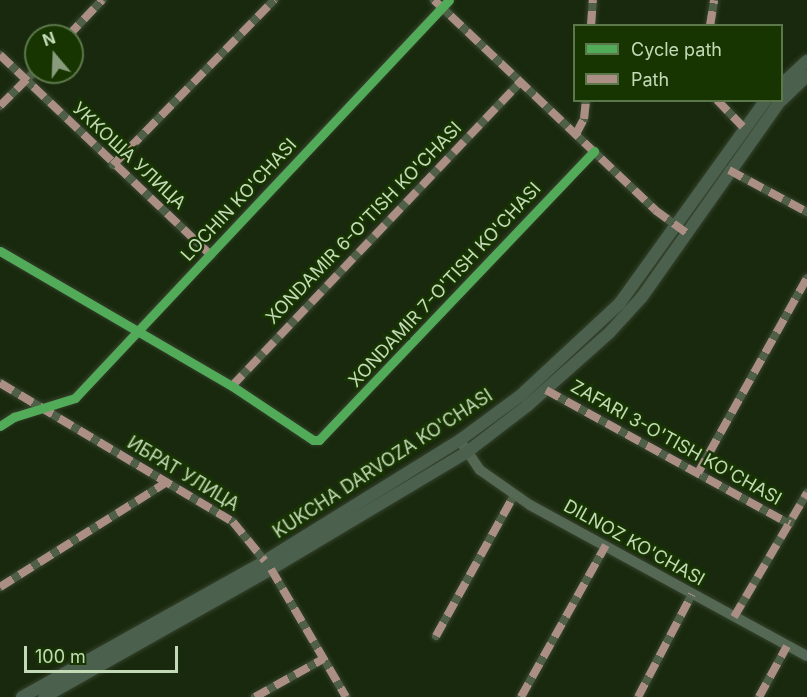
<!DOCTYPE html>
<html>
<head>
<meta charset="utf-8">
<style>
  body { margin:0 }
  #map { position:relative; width:807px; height:697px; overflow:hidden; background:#19290d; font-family:Inter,sans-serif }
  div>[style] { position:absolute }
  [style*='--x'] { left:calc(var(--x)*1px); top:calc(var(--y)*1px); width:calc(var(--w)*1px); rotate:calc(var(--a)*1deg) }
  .roads { filter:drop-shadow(0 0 2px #35422d) drop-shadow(0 0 2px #35422d) }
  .street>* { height:8px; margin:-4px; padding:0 4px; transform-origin:4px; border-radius:4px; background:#505f47 }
  .secondary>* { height:10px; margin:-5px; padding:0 5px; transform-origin:5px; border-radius:5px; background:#556853 }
  .primary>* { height:12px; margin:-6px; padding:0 6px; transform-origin:6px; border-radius:6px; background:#4b614d }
  .quiet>* { height:8px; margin-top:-4px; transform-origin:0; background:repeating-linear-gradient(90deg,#ac8f84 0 15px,transparent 0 23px) }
  .cycleway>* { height:9px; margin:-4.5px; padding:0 4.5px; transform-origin:4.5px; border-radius:4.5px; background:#51ab58 }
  span { translate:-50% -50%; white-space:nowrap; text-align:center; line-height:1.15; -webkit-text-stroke:5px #173501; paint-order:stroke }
  .street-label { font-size:18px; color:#c3dab7 }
  .legend { position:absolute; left:573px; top:24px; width:210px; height:78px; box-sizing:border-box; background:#173501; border:2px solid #5c774a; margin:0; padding:8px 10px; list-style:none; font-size:18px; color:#c3dab7 }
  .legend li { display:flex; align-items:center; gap:12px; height:30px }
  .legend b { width:30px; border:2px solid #5c774a }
  .north { position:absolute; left:24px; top:24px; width:60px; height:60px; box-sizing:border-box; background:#173501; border:2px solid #5c774a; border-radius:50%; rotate:341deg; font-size:16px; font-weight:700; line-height:24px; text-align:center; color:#c3dab7 }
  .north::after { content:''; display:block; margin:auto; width:21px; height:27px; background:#889c7c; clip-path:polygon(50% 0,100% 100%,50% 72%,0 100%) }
  .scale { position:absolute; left:24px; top:646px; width:154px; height:27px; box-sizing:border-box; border:3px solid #c3dab7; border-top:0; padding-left:8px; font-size:18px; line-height:21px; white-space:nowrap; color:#c3dab7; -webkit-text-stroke:4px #173501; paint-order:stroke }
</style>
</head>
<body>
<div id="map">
  <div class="roads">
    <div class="street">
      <div style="--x:434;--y:0;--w:305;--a:43.5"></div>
      <div style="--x:655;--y:210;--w:31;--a:36"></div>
      <div style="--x:591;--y:26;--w:26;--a:-86"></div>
      <div style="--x:710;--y:26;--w:26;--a:-81"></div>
      <div style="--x:68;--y:36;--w:50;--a:-46.6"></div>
      <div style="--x:0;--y:55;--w:291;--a:43.5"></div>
      <div style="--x:717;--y:100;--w:37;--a:46"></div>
      <div style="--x:0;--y:106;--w:51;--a:-45"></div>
      <div style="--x:576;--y:134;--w:17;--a:-62"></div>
      <div style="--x:584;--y:119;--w:19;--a:-84"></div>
      <div style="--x:113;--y:165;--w:231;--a:-45.7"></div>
      <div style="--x:729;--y:170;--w:89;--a:28.3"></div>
      <div style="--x:0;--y:251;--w:268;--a:30.2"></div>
      <div style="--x:232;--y:386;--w:97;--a:33.7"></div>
      <div style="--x:313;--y:440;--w:6;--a:0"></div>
      <div style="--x:319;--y:440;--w:399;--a:-46.4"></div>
      <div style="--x:0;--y:383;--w:271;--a:30.8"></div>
      <div style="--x:233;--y:522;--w:60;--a:51"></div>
      <div style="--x:271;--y:569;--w:148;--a:59.6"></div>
      <div style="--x:232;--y:386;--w:418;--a:-46.5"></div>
      <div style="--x:546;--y:390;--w:278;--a:28.8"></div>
      <div style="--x:0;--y:426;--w:17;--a:-33"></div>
      <div style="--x:14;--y:417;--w:64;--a:-17.3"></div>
      <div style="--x:75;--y:398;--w:546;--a:-46.78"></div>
      <div style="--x:698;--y:473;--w:223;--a:-60.8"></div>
      <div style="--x:0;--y:587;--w:197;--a:-32.2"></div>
      <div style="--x:734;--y:617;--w:144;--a:-59.5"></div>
      <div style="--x:436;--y:636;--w:161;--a:-61"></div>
      <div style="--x:255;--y:697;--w:78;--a:-29.2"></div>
      <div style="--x:521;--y:697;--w:174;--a:-60.8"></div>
      <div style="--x:638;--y:697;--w:116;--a:-62.3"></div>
      <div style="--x:759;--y:697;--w:58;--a:-61.2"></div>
    </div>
    <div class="secondary">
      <div style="--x:463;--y:445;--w:30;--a:56"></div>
      <div style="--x:480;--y:470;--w:61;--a:35"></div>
      <div style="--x:530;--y:505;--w:315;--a:28.6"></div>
    </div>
    <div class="primary">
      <div style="--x:782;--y:84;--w:34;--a:-43"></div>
      <div style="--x:782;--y:100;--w:35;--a:-44"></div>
      <div style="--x:22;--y:697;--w:278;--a:-29.2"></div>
      <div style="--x:265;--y:561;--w:229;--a:-31.8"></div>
      <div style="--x:460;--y:440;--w:74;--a:-36.3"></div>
      <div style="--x:520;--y:396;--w:137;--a:-42.9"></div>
      <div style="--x:620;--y:303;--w:250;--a:-54.3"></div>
      <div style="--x:44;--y:697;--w:261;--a:-29.4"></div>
      <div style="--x:271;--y:569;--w:228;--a:-30.8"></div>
      <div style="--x:467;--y:452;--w:76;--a:-37.5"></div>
      <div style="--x:527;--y:406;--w:111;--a:-41.7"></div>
      <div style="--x:610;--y:332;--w:47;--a:-47.6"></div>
      <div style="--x:642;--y:297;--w:241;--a:-54.8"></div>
    </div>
  </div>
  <div class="quiet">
    <div style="--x:434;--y:0;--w:305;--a:43.5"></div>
    <div style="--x:655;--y:210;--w:39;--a:36"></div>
    <div style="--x:591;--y:26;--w:26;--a:-86"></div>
    <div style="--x:710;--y:26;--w:26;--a:-81"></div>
    <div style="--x:68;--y:36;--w:50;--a:-46.6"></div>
    <div style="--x:0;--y:55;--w:291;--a:43.5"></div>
    <div style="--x:717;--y:100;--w:37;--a:46"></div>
    <div style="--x:0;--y:106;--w:51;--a:-45"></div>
    <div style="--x:576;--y:134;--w:17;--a:-62"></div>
    <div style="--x:584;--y:119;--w:19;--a:-84"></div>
    <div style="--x:113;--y:165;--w:231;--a:-45.7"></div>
    <div style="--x:729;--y:170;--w:89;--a:28.3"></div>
    <div style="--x:0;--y:383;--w:271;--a:30.8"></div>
    <div style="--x:233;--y:522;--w:50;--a:50.6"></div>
    <div style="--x:232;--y:386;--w:418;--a:-46.5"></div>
    <div style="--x:546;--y:390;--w:278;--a:28.8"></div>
    <div style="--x:698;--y:473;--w:223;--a:-60.8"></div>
    <div style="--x:271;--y:569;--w:148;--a:59.6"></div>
    <div style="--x:0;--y:587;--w:197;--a:-32.2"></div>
    <div style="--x:734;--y:617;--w:144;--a:-59.5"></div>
    <div style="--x:436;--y:636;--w:161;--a:-61"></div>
    <div style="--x:255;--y:697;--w:78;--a:-29.2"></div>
    <div style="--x:521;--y:697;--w:174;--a:-60.8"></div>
    <div style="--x:638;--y:697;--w:116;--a:-62.3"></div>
    <div style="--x:759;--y:697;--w:58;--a:-61.2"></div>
  </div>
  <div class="cycleway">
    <div style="--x:0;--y:251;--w:268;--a:30.2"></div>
    <div style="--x:232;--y:386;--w:97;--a:33.7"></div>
    <div style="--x:313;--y:440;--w:6;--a:0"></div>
    <div style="--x:319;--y:440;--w:399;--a:-46.4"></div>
    <div style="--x:0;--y:426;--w:17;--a:-33"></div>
    <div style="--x:14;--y:417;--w:64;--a:-17.3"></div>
    <div style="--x:75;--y:398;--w:546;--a:-46.78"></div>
  </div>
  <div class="street-label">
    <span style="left:129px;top:156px;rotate:43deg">УККОША УЛИЦА</span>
    <span style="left:239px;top:200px;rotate:-47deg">LOCHIN KO'CHASI</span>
    <span style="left:364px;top:223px;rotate:-46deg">XONDAMIR 6-O'TISH KO'CHASI</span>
    <span style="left:445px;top:285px;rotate:-47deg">XONDAMIR 7-O'TISH KO'CHASI</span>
    <span style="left:676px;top:443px;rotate:29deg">ZAFARI 3-O'TISH KO'CHASI</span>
    <span style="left:383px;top:464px;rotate:-33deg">KUKCHA DARVOZA KO'CHASI</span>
    <span style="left:183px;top:474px;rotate:31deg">ИБРАТ УЛИЦА</span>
    <span style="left:634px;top:543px;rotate:29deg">DILNOZ KO'CHASI</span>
  </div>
  <ul class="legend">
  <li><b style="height:8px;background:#51ab58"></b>Cycle path</li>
  <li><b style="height:8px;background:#ac8f84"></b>Path</li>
  </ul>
  <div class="north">N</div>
  <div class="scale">100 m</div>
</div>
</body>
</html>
